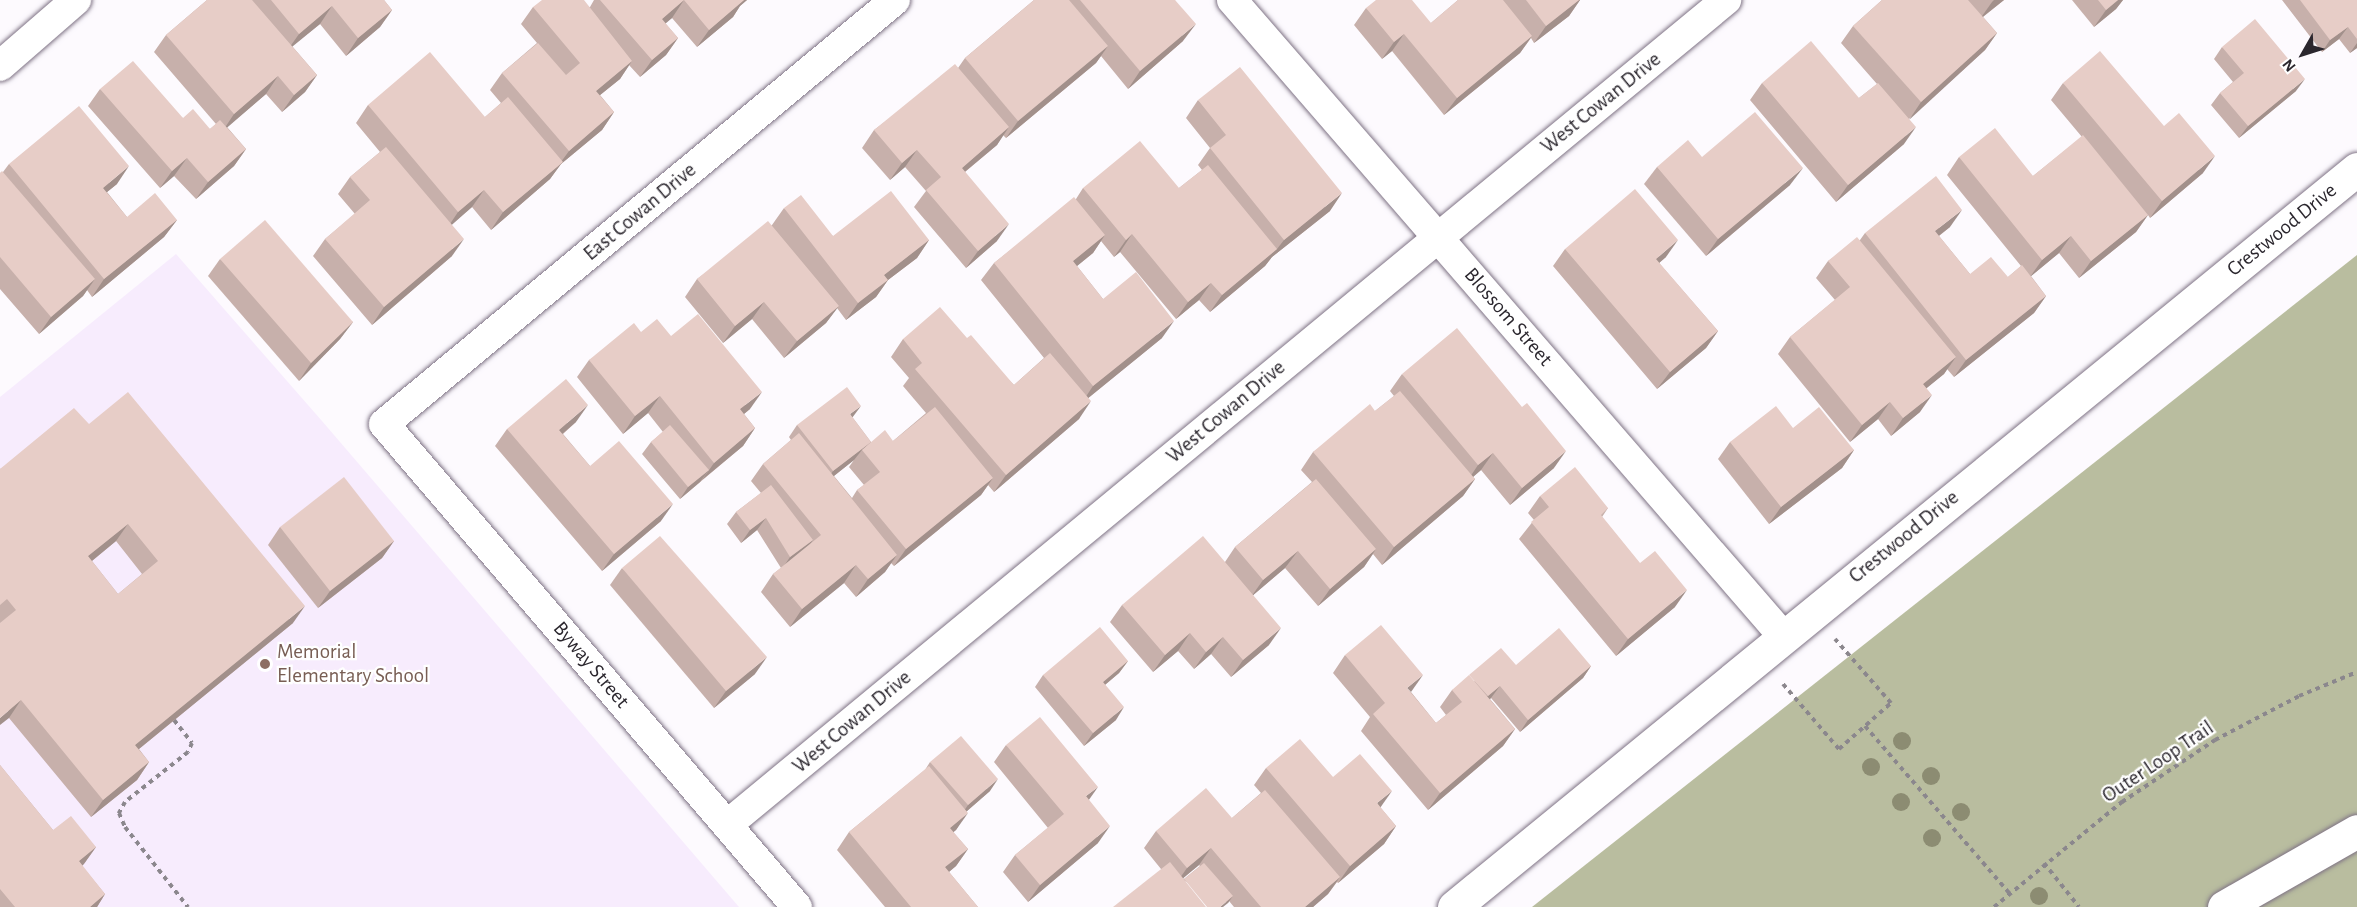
<!DOCTYPE html>
<html>
<head>
<meta charset="utf-8">
<style>
  body { margin:0 }
  #map { position:relative; width:2357px; height:907px; overflow:hidden; background:#fdfafe; font-family:"Alegreya Sans",sans-serif }
  div>[style] { position:absolute }
  [style*='--x'] { left:calc(var(--x)*1px); top:calc(var(--y)*1px); width:calc(var(--w)*1px); rotate:calc(var(--a)*1deg) }
  .built>* { inset:0; background:#f7ecfd }
  .forest>* { inset:0; background:#b9bd9f }
  .path>* { height:4px; margin-top:-2px; transform-origin:0; background:repeating-linear-gradient(90deg,#8b878d 0 4.5px,transparent 0 9px) }
  .roads { filter:drop-shadow(0 0 2px #7f7385) drop-shadow(0 0 2px #7f7385) }
  .minor>* { height:30px; margin:-15px; padding:0 15px; transform-origin:15px; border-radius:15px; background:#fff }
  .tertiary>* { height:33px; margin:-16.5px; padding:0 16.5px; transform-origin:16.5px; border-radius:16.5px; background:#fff }
  .trees>* { width:18px; height:18px; margin:-9px; border-radius:50%; background:#8c8c72 }
  .wall>* { inset:0; background:#c7b0ab }
  .shaded-wall>* { inset:0; background:#a2908b }
  .building>* { inset:0; background:#e7cdc7 }
  .dots>* { width:16px; height:16px; translate:-50% -50%; box-sizing:border-box; border:3px solid #fff; border-radius:50% }
  span { translate:-50% -50%; white-space:nowrap; text-align:center; line-height:1.15; -webkit-text-stroke:4.5px #fff; paint-order:stroke }
  .street-label { font-size:21px; color:#2b272e }
  .education-label { font-size:21px; color:#785e54 }
  .left { translate:0 -50%; text-align:left }
  .north { position:absolute; left:2273px; top:24px; width:60px; height:60px; -webkit-text-stroke:4px #fff; paint-order:stroke; rotate:231deg; font-size:16px; font-weight:700; line-height:24px; text-align:center; color:#2b272e }
  .north::after { content:''; display:block; margin:auto; width:21px; height:27px; background:#2b272e; clip-path:polygon(50% 0,100% 100%,50% 72%,0 100%) }
</style>
</head>
<body>
<div id="map">
  <div class="built">
    <div style="clip-path:polygon(176px 254px,322px 421px,739px 907px,0 907px,0 397px)"></div>
  </div>
  <div class="forest">
    <div style="clip-path:polygon(2357px 255px,2357px 907px,1532px 907px)"></div>
  </div>
  <div class="path">
    <div style="--x:1783;--y:684;--w:86;--a:49.3"></div>
    <div style="--x:1839;--y:749;--w:69;--a:-41.5"></div>
    <div style="--x:1891;--y:703;--w:85;--a:-131.2"></div>
    <div style="--x:174;--y:720;--w:29;--a:52"></div>
    <div style="--x:192;--y:743;--w:10;--a:114"></div>
    <div style="--x:188;--y:752;--w:80;--a:141.6"></div>
    <div style="--x:125;--y:802;--w:13;--a:119"></div>
    <div style="--x:119;--y:813;--w:15;--a:67"></div>
    <div style="--x:125;--y:827;--w:102;--a:51.8"></div>
    <div style="--x:1865;--y:726;--w:221;--a:49.2"></div>
    <div style="--x:2044;--y:863;--w:56;--a:51.5"></div>
    <div style="--x:1994;--y:907;--w:166;--a:-39.4"></div>
    <div style="--x:2122;--y:802;--w:112;--a:-33.7"></div>
    <div style="--x:2215;--y:740;--w:95;--a:-27.6"></div>
    <div style="--x:2299;--y:696;--w:63;--a:-22.5"></div>
  </div>
  <div class="roads">
    <div class="minor">
      <div style="--x:1232;--y:0;--w:841;--a:49.1"></div>
      <div style="--x:0;--y:66;--w:101;--a:-41"></div>
      <div style="--x:727;--y:825;--w:1296;--a:-39.55"></div>
      <div style="--x:797;--y:907;--w:635;--a:-130.53"></div>
      <div style="--x:384;--y:424;--w:664;--a:-39.68"></div>
    </div>
    <div class="tertiary">
      <div style="--x:1454;--y:907;--w:1166;--a:-39.26"></div>
      <div style="--x:2224;--y:907;--w:153;--a:-29.7"></div>
    </div>
  </div>
  <div class="trees">
    <div style="left:1902px;top:741px"></div>
    <div style="left:1871px;top:767px"></div>
    <div style="left:1931px;top:776px"></div>
    <div style="left:1901px;top:802px"></div>
    <div style="left:1961px;top:812px"></div>
    <div style="left:1932px;top:838px"></div>
    <div style="left:2039px;top:896px"></div>
  </div>
  <div class="wall">
    <div style="clip-path:polygon(207px 0,384px 0,392px 10px,380px 27px,346px 56px,320px 24px,292px 46px,317px 75px,305px 92px,282px 112px,266px 94px,227px 127px,246px 149px,234px 166px,196px 199px,174px 176px,160px 188px,88px 106px,100px 89px,183px 118px,210px 129px,216px 124px,154px 52px,166px 35px)"></div>
    <div style="clip-path:polygon(594px 0,747px 0,740px 6px,733px 17px,697px 47px,672px 18px,665px 23px,678px 38px,666px 55px,640px 77px,629px 65px,620px 79px,600px 95px,614px 112px,602px 130px,561px 164px,550px 179px,491px 230px,472px 207px,452px 224px,452px 256px,372px 325px,313px 256px,325px 239px,355px 214px,338px 194px,350px 177px,380px 152px,356px 123px,368px 105px,485px 117px,501px 103px,490px 90px,502px 73px,537px 43px,521px 24px,533px 7px,590px 7px)"></div>
    <div style="clip-path:polygon(1034px 0,1175px 0,1183px 41px,1128px 89px,1101px 56px,1096px 63px,1006px 138px,1003px 135px,997px 145px,965px 172px,997px 241px,966px 268px,914px 207px,926px 191px,905px 167px,890px 180px,862px 148px,874px 130px,958px 68px,965px 58px)"></div>
    <div style="clip-path:polygon(1458px 0,1580px 0,1569px 16px,1534px 43px,1531px 38px,1520px 53px,1444px 115px,1392px 51px,1382px 59px,1354px 25px,1366px 8px,1431px 23px)"></div>
    <div style="clip-path:polygon(1882px 0,2004px 0,1983px 17px,1997px 33px,1985px 50px,1909px 119px,1904px 144px,1836px 202px,1750px 100px,1762px 83px,1859px 98px,1877px 84px,1841px 43px,1853px 26px)"></div>
    <div style="clip-path:polygon(2072px 0,2123px 0,2116px 9px,2094px 27px)"></div>
    <div style="clip-path:polygon(2282px 0,2357px 0,2357px 48px,2350px 53px,2339px 39px,2322px 52px)"></div>
    <div style="clip-path:polygon(2222px 47px,2296px 91px,2239px 138px,2211px 105px,2220px 93px,2233px 82px,2214px 59px)"></div>
    <div style="clip-path:polygon(2063px 83px,2203px 173px,2150px 218px,2148px 215px,2136px 232px,2079px 278px,2059px 253px,2031px 276px,2046px 296px,2034px 313px,1954px 377px,1947px 369px,1944px 374px,1926px 388px,1920px 412px,1891px 436px,1878px 419px,1850px 442px,1778px 354px,1790px 337px,1835px 300px,1816px 278px,1828px 261px,1860px 240px,1865px 233px,1950px 227px,1939px 236px,1970px 274px,2008px 277px,2021px 266px,1947px 175px,1959px 157px,2033px 176px,2082px 137px,2051px 100px)"></div>
    <div style="clip-path:polygon(evenodd,1198px 100px,1330px 211px,1272px 257px,1265px 266px,1210px 312px,1199px 300px,1176px 319px,1120px 252px,1114px 257px,1101px 241px,1093px 253px,1077px 266px,1103px 299px,1162px 338px,1088px 398px,1079px 419px,994px 492px,988px 485px,981px 495px,894px 566px,891px 563px,885px 572px,856px 597px,844px 583px,790px 627px,761px 592px,773px 574px,781px 568px,757px 530px,741px 543px,727px 524px,736px 512px,761px 493px,751px 481px,763px 464px,791px 440px,789px 437px,797px 425px,853px 418px,871px 442px,893px 441px,926px 413px,903px 386px,909px 378px,891px 357px,903px 339px,967px 338px,1014px 385px,1044px 358px,981px 280px,994px 263px,1076px 199px,1083px 188px,1179px 188px,1202px 170px,1198px 165px,1210px 148px,1186px 118px,1198px 100px,854px 460px,849px 467px,864px 485px,857px 490px,852px 498px,834px 476px,854px 460px)"></div>
    <div style="clip-path:polygon(1702px 157px,1790px 185px,1706px 256px,1644px 184px,1657px 167px)"></div>
    <div style="clip-path:polygon(9px 164px,117px 184px,107px 192px,127px 217px,177px 220px,164px 237px,92px 297px,87px 290px,83px 296px,39px 334px,0 289px,0 173px,3px 172px)"></div>
    <div style="clip-path:polygon(784px 208px,833px 236px,929px 240px,917px 258px,888px 280px,876px 297px,846px 320px,837px 308px,826px 323px,784px 358px,752px 319px,723px 343px,685px 297px,697px 279px,772px 225px)"></div>
    <div style="clip-path:polygon(1565px 249px,1666px 257px,1659px 263px,1718px 331px,1706px 348px,1657px 389px,1553px 266px)"></div>
    <div style="clip-path:polygon(220px 259px,353px 322px,340px 339px,299px 381px,208px 276px)"></div>
    <div style="clip-path:polygon(641px 332px,671px 336px,750px 409px,744px 414px,755px 428px,743px 446px,680px 499px,642px 454px,651px 442px,663px 432px,648px 413px,623px 434px,577px 377px,589px 360px)"></div>
    <div style="clip-path:polygon(1402px 374px,1554px 468px,1510px 505px,1481px 470px,1473px 477px,1475px 479px,1463px 496px,1382px 565px,1373px 554px,1364px 567px,1318px 606px,1285px 568px,1253px 595px,1269px 645px,1231px 677px,1211px 654px,1194px 669px,1178px 651px,1153px 672px,1110px 622px,1122px 605px,1225px 562px,1235px 547px,1312px 482px,1301px 470px,1313px 452px,1375px 411px,1394px 396px,1390px 391px)"></div>
    <div style="clip-path:polygon(576px 422px,563px 434px,590px 466px,661px 521px,602px 571px,495px 446px,507px 429px)"></div>
    <div style="clip-path:polygon(evenodd,89px 424px,293px 623px,139px 749px,149px 762px,137px 780px,91px 817px,9px 718px,0 622px,0 469px,89px 424px,116px 541px,142px 574px,118px 594px,92px 561px,116px 541px)"></div>
    <div style="clip-path:polygon(1793px 428px,1854px 450px,1842px 468px,1769px 524px,1718px 459px,1730px 442px)"></div>
    <div style="clip-path:polygon(1540px 496px,1608px 508px,1602px 517px,1675px 607px,1616px 656px,1519px 539px,1534px 520px,1528px 513px)"></div>
    <div style="clip-path:polygon(280px 527px,394px 541px,382px 558px,318px 608px,268px 545px)"></div>
    <div style="clip-path:polygon(622px 568px,755px 674px,714px 708px,610px 585px)"></div>
    <div style="clip-path:polygon(1345px 655px,1411px 692px,1436px 723px,1446px 715px,1440px 707px,1452px 690px,1516px 665px,1591px 666px,1583px 678px,1520px 732px,1491px 698px,1490px 699px,1515px 729px,1503px 746px,1428px 810px,1361px 731px,1370px 717px,1333px 673px)"></div>
    <div style="clip-path:polygon(1128px 661px,1119px 673px,1105px 685px,1116px 720px,1084px 746px,1035px 687px,1043px 675px)"></div>
    <div style="clip-path:polygon(1006px 745px,1089px 800px,1098px 843px,1028px 902px,1003px 872px,1015px 855px,1048px 828px,994px 762px)"></div>
    <div style="clip-path:polygon(930px 762px,990px 791px,967px 811px,956px 830px,953px 832px,968px 849px,956px 866px,949px 872px,978px 907px,885px 907px,837px 850px,849px 832px,925px 770px)"></div>
    <div style="clip-path:polygon(0 765px,53px 830px,96px 847px,82px 866px,105px 894px,97px 907px,0 907px)"></div>
    <div style="clip-path:polygon(evenodd,1266px 768px,1333px 777px,1380px 807px,1396px 826px,1384px 844px,1338px 883px,1337px 882px,1328px 894px,1313px 907px,1234px 907px,1229px 901px,1228px 903px,1161px 869px,1144px 848px,1156px 831px,1232px 818px,1261px 793px,1254px 785px,1266px 768px,1199px 865px,1200px 866px,1184px 879px,1183px 878px,1199px 865px)"></div>
  </div>
  <div class="shaded-wall">
    <div style="clip-path:polygon(684px 0,672px 18px,650px 37px,662px 19px)"></div>
    <div style="clip-path:polygon(744px 0,747px 0,740px 6px,733px 17px,697px 47px,709px 30px)"></div>
    <div style="clip-path:polygon(1579px 0,1580px 0,1569px 16px,1534px 43px,1546px 26px)"></div>
    <div style="clip-path:polygon(1994px 0,2004px 0,1980px 19px,1992px 2px)"></div>
    <div style="clip-path:polygon(2118px 0,2123px 0,2116px 9px,2094px 27px,2106px 10px)"></div>
    <div style="clip-path:polygon(332px 6px,320px 24px,287px 51px,299px 34px)"></div>
    <div style="clip-path:polygon(392px 10px,380px 27px,346px 56px,358px 38px)"></div>
    <div style="clip-path:polygon(1196px 24px,1183px 41px,1128px 89px,1140px 71px)"></div>
    <div style="clip-path:polygon(2348px 27px,2339px 39px,2322px 52px,2330px 40px)"></div>
    <div style="clip-path:polygon(1997px 33px,1985px 50px,1909px 120px,1921px 102px)"></div>
    <div style="clip-path:polygon(1404px 34px,1392px 51px,1382px 59px,1394px 42px)"></div>
    <div style="clip-path:polygon(1532px 36px,1520px 53px,1444px 115px,1457px 98px)"></div>
    <div style="clip-path:polygon(678px 38px,666px 55px,640px 77px,652px 60px)"></div>
    <div style="clip-path:polygon(2357px 43px,2357px 48px,2350px 53px)"></div>
    <div style="clip-path:polygon(1108px 46px,1096px 63px,1006px 138px,1018px 121px)"></div>
    <div style="clip-path:polygon(632px 61px,620px 79px,584px 108px,596px 91px)"></div>
    <div style="clip-path:polygon(317px 75px,305px 92px,282px 112px,294px 95px)"></div>
    <div style="clip-path:polygon(278px 76px,266px 94px,222px 132px,234px 114px)"></div>
    <div style="clip-path:polygon(2305px 79px,2296px 91px,2239px 138px,2248px 126px)"></div>
    <div style="clip-path:polygon(614px 112px,602px 130px,561px 164px,550px 179px,491px 230px,503px 212px,558px 166px,569px 151px)"></div>
    <div style="clip-path:polygon(1009px 127px,997px 145px,949px 185px,962px 168px)"></div>
    <div style="clip-path:polygon(1916px 127px,1904px 144px,1836px 202px,1848px 185px)"></div>
    <div style="clip-path:polygon(246px 149px,234px 166px,196px 199px,208px 182px)"></div>
    <div style="clip-path:polygon(917px 150px,905px 167px,890px 180px,902px 163px)"></div>
    <div style="clip-path:polygon(2215px 156px,2203px 173px,2150px 218px,2162px 201px)"></div>
    <div style="clip-path:polygon(187px 158px,174px 176px,160px 188px,172px 171px)"></div>
    <div style="clip-path:polygon(129px 166px,117px 184px,91px 205px,103px 188px)"></div>
    <div style="clip-path:polygon(1803px 168px,1790px 185px,1706px 256px,1718px 239px)"></div>
    <div style="clip-path:polygon(484px 190px,472px 207px,446px 230px,458px 212px)"></div>
    <div style="clip-path:polygon(1342px 193px,1330px 211px,1272px 257px,1265px 266px,1210px 312px,1222px 295px,1277px 249px,1284px 240px)"></div>
    <div style="clip-path:polygon(1962px 210px,1950px 227px,1923px 248px,1935px 231px)"></div>
    <div style="clip-path:polygon(2148px 215px,2136px 232px,2079px 278px,2091px 261px)"></div>
    <div style="clip-path:polygon(177px 220px,164px 237px,92px 297px,104px 279px)"></div>
    <div style="clip-path:polygon(1009px 224px,997px 241px,966px 268px,978px 251px)"></div>
    <div style="clip-path:polygon(1132px 234px,1120px 252px,1114px 257px,1126px 240px)"></div>
    <div style="clip-path:polygon(1105px 235px,1093px 253px,1061px 279px,1073px 261px)"></div>
    <div style="clip-path:polygon(2071px 236px,2059px 253px,2030px 277px,2042px 260px)"></div>
    <div style="clip-path:polygon(464px 239px,452px 256px,372px 325px,384px 307px)"></div>
    <div style="clip-path:polygon(929px 240px,917px 258px,888px 280px,876px 297px,846px 320px,858px 303px,884px 275px)"></div>
    <div style="clip-path:polygon(1678px 240px,1666px 257px,1644px 276px,1656px 259px)"></div>
    <div style="clip-path:polygon(95px 279px,83px 296px,39px 334px,51px 317px)"></div>
    <div style="clip-path:polygon(1211px 283px,1199px 300px,1176px 319px,1188px 302px)"></div>
    <div style="clip-path:polygon(2046px 296px,2034px 313px,1954px 377px,1966px 360px)"></div>
    <div style="clip-path:polygon(764px 302px,752px 319px,723px 343px,735px 326px)"></div>
    <div style="clip-path:polygon(839px 306px,826px 323px,784px 358px,797px 341px)"></div>
    <div style="clip-path:polygon(1174px 321px,1162px 338px,1081px 404px,1093px 386px)"></div>
    <div style="clip-path:polygon(353px 322px,340px 339px,299px 381px,311px 363px)"></div>
    <div style="clip-path:polygon(1718px 331px,1706px 348px,1657px 389px,1670px 372px)"></div>
    <div style="clip-path:polygon(1956px 357px,1944px 374px,1911px 401px,1923px 384px)"></div>
    <div style="clip-path:polygon(762px 392px,750px 409px,728px 427px,740px 409px)"></div>
    <div style="clip-path:polygon(1932px 395px,1920px 412px,1891px 436px,1903px 418px)"></div>
    <div style="clip-path:polygon(660px 396px,648px 413px,623px 434px,635px 416px)"></div>
    <div style="clip-path:polygon(1091px 401px,1079px 419px,994px 492px,1006px 475px)"></div>
    <div style="clip-path:polygon(1890px 402px,1878px 419px,1850px 442px,1862px 425px)"></div>
    <div style="clip-path:polygon(588px 405px,576px 422px,547px 447px,559px 430px)"></div>
    <div style="clip-path:polygon(861px 406px,852px 418px,850px 414px)"></div>
    <div style="clip-path:polygon(755px 428px,743px 446px,702px 480px,714px 463px)"></div>
    <div style="clip-path:polygon(871px 442px,862px 450px,854px 460px,825px 483px,833px 471px)"></div>
    <div style="clip-path:polygon(1854px 450px,1842px 468px,1769px 524px,1781px 507px)"></div>
    <div style="clip-path:polygon(1566px 451px,1554px 468px,1510px 505px,1522px 488px)"></div>
    <div style="clip-path:polygon(1493px 453px,1481px 470px,1466px 483px,1478px 465px)"></div>
    <div style="clip-path:polygon(709px 470px,700px 482px,680px 499px,688px 487px)"></div>
    <div style="clip-path:polygon(993px 478px,981px 495px,894px 566px,906px 549px)"></div>
    <div style="clip-path:polygon(1475px 479px,1463px 496px,1382px 565px,1394px 547px)"></div>
    <div style="clip-path:polygon(673px 504px,661px 521px,602px 571px,614px 554px)"></div>
    <div style="clip-path:polygon(766px 518px,757px 530px,741px 543px,750px 530px)"></div>
    <div style="clip-path:polygon(128px 524px,116px 541px,76px 574px,88px 556px)"></div>
    <div style="clip-path:polygon(813px 540px,805px 552px,782px 569px,790px 557px)"></div>
    <div style="clip-path:polygon(394px 541px,382px 558px,318px 608px,330px 591px)"></div>
    <div style="clip-path:polygon(1376px 549px,1364px 567px,1318px 606px,1330px 589px)"></div>
    <div style="clip-path:polygon(1298px 551px,1285px 568px,1251px 597px,1263px 580px)"></div>
    <div style="clip-path:polygon(897px 555px,885px 572px,856px 597px,868px 579px)"></div>
    <div style="clip-path:polygon(856px 565px,844px 583px,790px 627px,802px 609px)"></div>
    <div style="clip-path:polygon(1687px 590px,1675px 607px,1616px 656px,1628px 639px)"></div>
    <div style="clip-path:polygon(305px 606px,293px 623px,123px 762px,135px 745px)"></div>
    <div style="clip-path:polygon(1281px 628px,1269px 645px,1231px 677px,1243px 660px)"></div>
    <div style="clip-path:polygon(1190px 633px,1178px 651px,1153px 672px,1165px 655px)"></div>
    <div style="clip-path:polygon(1223px 637px,1211px 654px,1194px 669px,1206px 652px)"></div>
    <div style="clip-path:polygon(767px 657px,755px 674px,714px 708px,726px 691px)"></div>
    <div style="clip-path:polygon(1128px 661px,1119px 673px,1094px 694px,1103px 682px)"></div>
    <div style="clip-path:polygon(1591px 666px,1583px 678px,1520px 732px,1528px 720px)"></div>
    <div style="clip-path:polygon(1423px 675px,1411px 692px,1407px 688px)"></div>
    <div style="clip-path:polygon(1500px 686px,1491px 698px,1476px 711px,1484px 699px)"></div>
    <div style="clip-path:polygon(21px 700px,9px 718px,0 725px,0 718px)"></div>
    <div style="clip-path:polygon(1124px 707px,1116px 720px,1084px 746px,1093px 733px)"></div>
    <div style="clip-path:polygon(1515px 729px,1503px 746px,1428px 810px,1440px 793px)"></div>
    <div style="clip-path:polygon(149px 762px,137px 780px,91px 817px,103px 800px)"></div>
    <div style="clip-path:polygon(998px 779px,990px 791px,959px 818px,968px 805px)"></div>
    <div style="clip-path:polygon(1098px 787px,1086px 804px,1086px 796px)"></div>
    <div style="clip-path:polygon(1392px 791px,1380px 808px,1377px 803px)"></div>
    <div style="clip-path:polygon(968px 813px,956px 830px,938px 845px,950px 828px)"></div>
    <div style="clip-path:polygon(1110px 826px,1098px 843px,1028px 902px,1040px 885px)"></div>
    <div style="clip-path:polygon(1396px 826px,1384px 844px,1338px 883px,1350px 866px)"></div>
    <div style="clip-path:polygon(96px 847px,84px 864px,67px 879px,79px 861px)"></div>
    <div style="clip-path:polygon(1211px 848px,1199px 865px,1175px 885px,1187px 868px)"></div>
    <div style="clip-path:polygon(968px 849px,956px 866px,933px 885px,945px 867px)"></div>
    <div style="clip-path:polygon(1340px 877px,1328px 894px,1313px 907px,1305px 907px)"></div>
    <div style="clip-path:polygon(105px 894px,97px 907px,90px 907px)"></div>
    <div style="clip-path:polygon(1233px 896px,1228px 903px,1223px 907px,1220px 907px)"></div>
  </div>
  <div class="building">
    <div style="clip-path:polygon(207px 0,252px 0,317px 75px,294px 95px,278px 76px,234px 114px,166px 35px)"></div>
    <div style="clip-path:polygon(271px 0,384px 0,392px 10px,358px 38px,332px 6px,299px 34px)"></div>
    <div style="clip-path:polygon(542px 0,584px 0,632px 61px,596px 91px,614px 112px,569px 151px,502px 73px,538px 43px,566px 75px,580px 63px,533px 7px)"></div>
    <div style="clip-path:polygon(600px 0,744px 0,709px 30px,684px 0,662px 19px,678px 38px,652px 60px)"></div>
    <div style="clip-path:polygon(1034px 0,1069px 0,1108px 46px,1018px 121px,965px 58px)"></div>
    <div style="clip-path:polygon(1080px 0,1175px 0,1196px 24px,1140px 71px)"></div>
    <div style="clip-path:polygon(1376px 0,1412px 0,1431px 23px,1458px 0,1503px 0,1532px 36px,1457px 98px,1404px 34px,1394px 42px,1366px 8px)"></div>
    <div style="clip-path:polygon(1526px 0,1579px 0,1546px 26px)"></div>
    <div style="clip-path:polygon(1882px 0,1968px 0,1997px 33px,1921px 102px,1853px 26px)"></div>
    <div style="clip-path:polygon(2098px 0,2118px 0,2106px 10px)"></div>
    <div style="clip-path:polygon(2300px 0,2357px 0,2357px 39px,2348px 27px,2330px 40px)"></div>
    <div style="clip-path:polygon(2255px 19px,2305px 79px,2248px 126px,2220px 93px,2244px 73px,2222px 47px)"></div>
    <div style="clip-path:polygon(1811px 41px,1859px 98px,1878px 83px,1916px 127px,1848px 185px,1762px 83px)"></div>
    <div style="clip-path:polygon(2100px 51px,2164px 126px,2179px 113px,2215px 156px,2162px 201px,2063px 83px)"></div>
    <div style="clip-path:polygon(430px 52px,485px 117px,508px 97px,563px 162px,503px 212px,484px 190px,458px 212px,368px 105px)"></div>
    <div style="clip-path:polygon(133px 61px,183px 118px,193px 109px,210px 129px,220px 120px,246px 149px,208px 182px,187px 158px,172px 171px,100px 89px)"></div>
    <div style="clip-path:polygon(955px 64px,1009px 127px,962px 168px,1009px 224px,978px 251px,926px 190px,941px 177px,917px 150px,902px 163px,874px 130px)"></div>
    <div style="clip-path:polygon(1240px 67px,1342px 193px,1284px 240px,1210px 148px,1226px 135px,1198px 100px)"></div>
    <div style="clip-path:polygon(79px 106px,129px 166px,103px 188px,127px 217px,155px 193px,177px 220px,104px 279px,9px 164px)"></div>
    <div style="clip-path:polygon(1755px 112px,1803px 168px,1718px 239px,1657px 167px,1688px 140px,1702px 157px)"></div>
    <div style="clip-path:polygon(1995px 128px,2033px 176px,2083px 135px,2148px 215px,2091px 261px,2071px 236px,2042px 260px,1959px 157px)"></div>
    <div style="clip-path:polygon(1140px 141px,1179px 188px,1208px 165px,1277px 249px,1222px 295px,1211px 283px,1188px 302px,1132px 234px,1126px 240px,1083px 188px)"></div>
    <div style="clip-path:polygon(386px 147px,464px 239px,384px 307px,325px 239px,370px 200px,350px 177px)"></div>
    <div style="clip-path:polygon(2px 171px,95px 279px,51px 317px,0 257px,0 173px)"></div>
    <div style="clip-path:polygon(1936px 176px,1962px 210px,1935px 231px,1970px 274px,1991px 257px,2008px 277px,2022px 265px,2046px 296px,1966px 360px,1865px 233px)"></div>
    <div style="clip-path:polygon(1635px 189px,1678px 240px,1656px 259px,1718px 331px,1670px 372px,1565px 249px)"></div>
    <div style="clip-path:polygon(891px 191px,929px 240px,884px 275px,888px 280px,858px 303px,784px 208px,801px 195px,833px 236px)"></div>
    <div style="clip-path:polygon(1074px 197px,1105px 235px,1073px 261px,1103px 299px,1136px 272px,1174px 321px,1093px 386px,994px 263px)"></div>
    <div style="clip-path:polygon(265px 220px,353px 322px,311px 363px,220px 259px)"></div>
    <div style="clip-path:polygon(768px 221px,839px 306px,797px 341px,764px 302px,735px 326px,697px 279px)"></div>
    <div style="clip-path:polygon(1857px 237px,1956px 357px,1923px 384px,1932px 395px,1903px 418px,1890px 402px,1862px 425px,1790px 337px,1850px 287px,1828px 261px)"></div>
    <div style="clip-path:polygon(940px 307px,967px 338px,971px 335px,1014px 385px,1050px 353px,1091px 401px,1006px 475px,915px 369px,922px 363px,903px 339px)"></div>
    <div style="clip-path:polygon(698px 314px,762px 392px,740px 409px,755px 428px,714px 463px,660px 396px,635px 416px,589px 360px,634px 323px,641px 332px,657px 319px,671px 336px)"></div>
    <div style="clip-path:polygon(1457px 328px,1522px 407px,1527px 403px,1566px 451px,1522px 488px,1493px 453px,1478px 465px,1402px 374px)"></div>
    <div style="clip-path:polygon(566px 379px,588px 405px,559px 430px,590px 466px,619px 441px,673px 504px,614px 554px,507px 429px)"></div>
    <div style="clip-path:polygon(847px 387px,861px 406px,850px 414px,871px 442px,833px 471px,797px 425px)"></div>
    <div style="clip-path:polygon(1400px 391px,1475px 479px,1394px 547px,1313px 452px,1370px 404px,1375px 411px)"></div>
    <div style="clip-path:polygon(evenodd,128px 392px,305px 606px,135px 745px,149px 762px,103px 800px,21px 700px,0 718px,0 623px,16px 610px,7px 599px,0 605px,0 469px,74px 408px,89px 424px,128px 392px,128px 524px,158px 561px,118px 594px,88px 556px,128px 524px)"></div>
    <div style="clip-path:polygon(1776px 406px,1793px 428px,1819px 407px,1854px 450px,1781px 507px,1730px 442px)"></div>
    <div style="clip-path:polygon(935px 407px,993px 478px,906px 549px,857px 490px,880px 472px,862px 450px,885px 430px,893px 441px)"></div>
    <div style="clip-path:polygon(670px 425px,709px 470px,688px 487px,651px 442px)"></div>
    <div style="clip-path:polygon(799px 433px,897px 555px,868px 579px,856px 565px,802px 609px,773px 574px,821px 535px,763px 464px)"></div>
    <div style="clip-path:polygon(1575px 467px,1608px 508px,1601px 515px,1640px 563px,1655px 551px,1687px 590px,1628px 639px,1531px 522px,1549px 507px,1540px 496px)"></div>
    <div style="clip-path:polygon(344px 477px,394px 541px,330px 591px,280px 527px)"></div>
    <div style="clip-path:polygon(1316px 479px,1376px 549px,1330px 589px,1298px 551px,1263px 580px,1235px 547px)"></div>
    <div style="clip-path:polygon(771px 485px,813px 540px,790px 557px,766px 518px,750px 530px,736px 512px)"></div>
    <div style="clip-path:polygon(660px 536px,767px 657px,726px 691px,622px 568px)"></div>
    <div style="clip-path:polygon(1203px 536px,1281px 628px,1243px 660px,1223px 637px,1206px 652px,1190px 633px,1165px 655px,1122px 605px)"></div>
    <div style="clip-path:polygon(1381px 625px,1423px 675px,1407px 688px,1436px 723px,1462px 702px,1452px 690px,1469px 675px,1515px 729px,1440px 793px,1373px 714px,1385px 703px,1345px 655px)"></div>
    <div style="clip-path:polygon(1100px 627px,1128px 661px,1103px 682px,1124px 707px,1093px 733px,1043px 675px)"></div>
    <div style="clip-path:polygon(1559px 628px,1591px 666px,1528px 720px,1500px 686px,1488px 696px,1469px 675px,1501px 648px,1516px 665px)"></div>
    <div style="clip-path:polygon(1040px 717px,1098px 787px,1086px 796px,1110px 826px,1040px 885px,1015px 855px,1064px 814px,1006px 745px)"></div>
    <div style="clip-path:polygon(961px 736px,998px 779px,968px 805px,930px 762px)"></div>
    <div style="clip-path:polygon(1300px 739px,1333px 777px,1360px 754px,1392px 791px,1377px 803px,1396px 826px,1350px 866px,1266px 768px)"></div>
    <div style="clip-path:polygon(0 765px,53px 830px,71px 816px,96px 847px,79px 861px,105px 894px,90px 907px,15px 907px,0 889px)"></div>
    <div style="clip-path:polygon(929px 766px,968px 813px,950px 828px,968px 849px,945px 867px,978px 907px,911px 907px,849px 832px)"></div>
    <div style="clip-path:polygon(1206px 788px,1232px 818px,1265px 790px,1340px 877px,1305px 907px,1261px 907px,1211px 848px,1187px 868px,1156px 831px)"></div>
    <div style="clip-path:polygon(1170px 862px,1206px 907px,1113px 907px)"></div>
    <div style="clip-path:polygon(1204px 863px,1233px 896px,1220px 907px,1207px 907px,1184px 879px)"></div>
  </div>
  <div class="dots">
    <div style="left:265px;top:664px;background:#8d6e63"></div>
  </div>
  <div class="street-label">
    <span style="left:1601px;top:103px;rotate:-39deg">West Cowan Drive</span>
    <span style="left:640px;top:212px;rotate:-40deg">East Cowan Drive</span>
    <span style="left:2282px;top:230px;rotate:-39deg">Crestwood Drive</span>
    <span style="left:1508px;top:317px;rotate:49deg">Blossom Street</span>
    <span style="left:1226px;top:412px;rotate:-40deg">West Cowan Drive</span>
    <span style="left:1904px;top:537px;rotate:-39deg">Crestwood Drive</span>
    <span style="left:591px;top:665px;rotate:50deg">Byway Street</span>
    <span style="left:852px;top:722px;rotate:-40deg">West Cowan Drive</span>
    <span style="left:2158px;top:762px;rotate:-34deg">Outer Loop Trail</span>
  </div>
  <div class="education-label">
    <span class="left" style="left:277px;top:664px">Memorial<br>Elementary School</span>
  </div>
  <div class="north">N</div>
</div>
</body>
</html>
